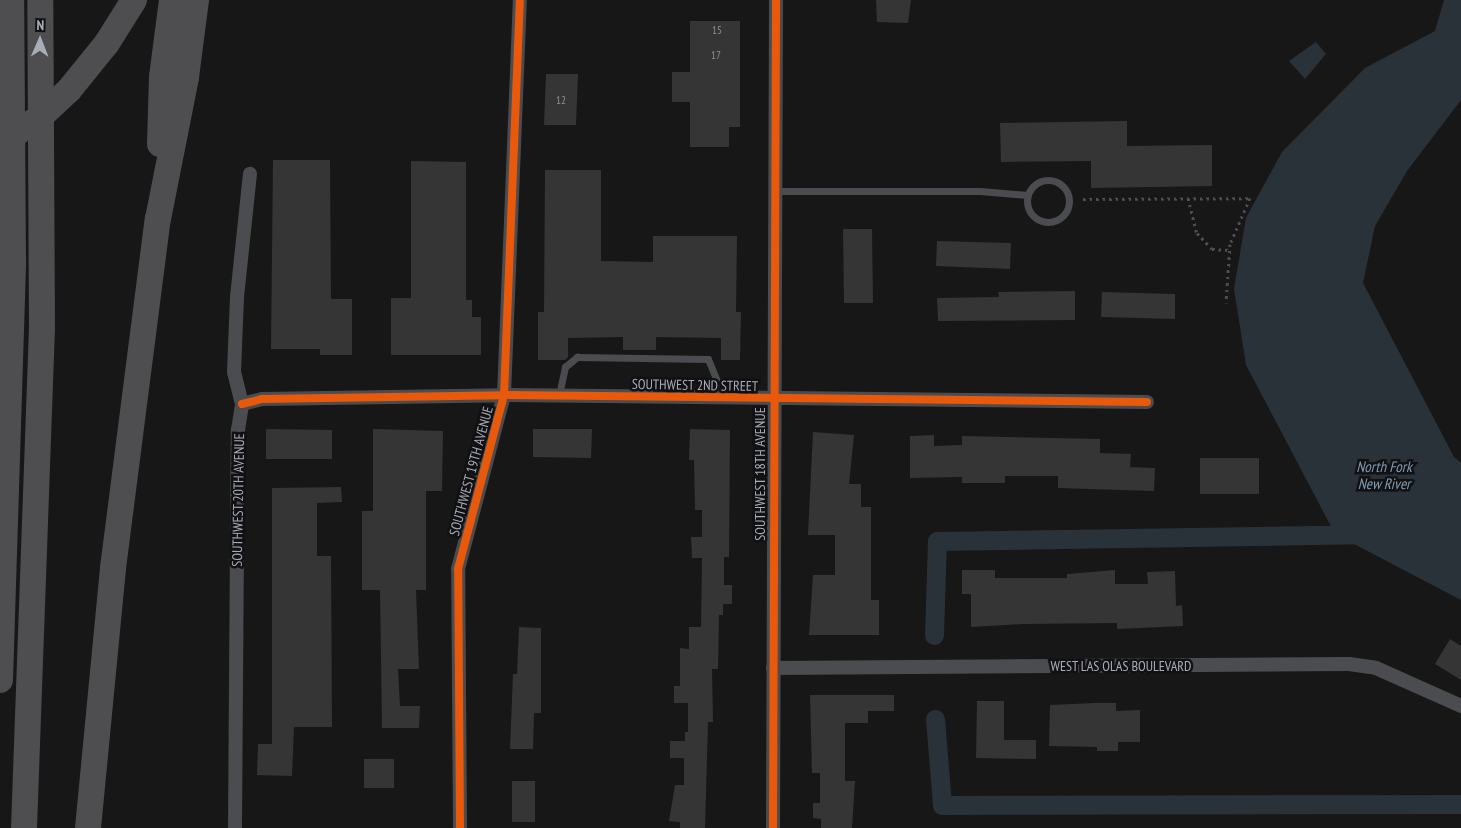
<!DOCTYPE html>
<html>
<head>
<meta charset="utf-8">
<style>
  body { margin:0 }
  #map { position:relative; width:1461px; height:828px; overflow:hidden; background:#171717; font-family:"PT Sans Narrow",sans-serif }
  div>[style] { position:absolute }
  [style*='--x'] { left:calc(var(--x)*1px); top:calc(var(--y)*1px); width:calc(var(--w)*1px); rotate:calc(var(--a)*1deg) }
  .water>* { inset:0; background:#2a3239 }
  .canal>* { height:19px; margin:-9.5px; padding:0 9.5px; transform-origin:9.5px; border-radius:9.5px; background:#2a3239 }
  .building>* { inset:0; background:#353536 }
  .path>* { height:3px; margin-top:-1.5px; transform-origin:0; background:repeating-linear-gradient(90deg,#4d4e52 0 2.5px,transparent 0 6.5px) }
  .lane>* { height:7px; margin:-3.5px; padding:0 3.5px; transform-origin:3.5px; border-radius:3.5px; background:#4b4c50 }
  .lane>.ring { margin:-3.5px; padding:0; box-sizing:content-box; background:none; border:7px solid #4b4c50; border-radius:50% }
  .street>* { height:14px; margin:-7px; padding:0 7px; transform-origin:7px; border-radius:7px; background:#4b4c50 }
  .highway>* { height:26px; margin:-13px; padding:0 13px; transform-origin:13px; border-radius:13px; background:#4e4e51 }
  .highway-bridge>* { height:26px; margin:-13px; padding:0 13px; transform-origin:13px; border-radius:13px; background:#4e4e51 }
  .cycleway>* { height:8px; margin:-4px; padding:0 4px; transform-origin:4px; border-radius:4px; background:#e8590c }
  span { translate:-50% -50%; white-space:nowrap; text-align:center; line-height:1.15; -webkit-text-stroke:5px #111113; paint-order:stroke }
  .number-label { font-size:11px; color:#8b8f98 }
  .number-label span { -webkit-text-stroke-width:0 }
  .street-label { font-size:14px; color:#a8adb8 }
  .water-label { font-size:15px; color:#7f9bb3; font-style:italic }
  .north { position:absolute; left:15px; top:15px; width:50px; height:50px; -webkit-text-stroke:4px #111113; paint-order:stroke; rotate:1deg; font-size:14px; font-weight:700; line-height:20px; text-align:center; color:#a8adb8 }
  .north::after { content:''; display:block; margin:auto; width:18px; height:22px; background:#a8adb8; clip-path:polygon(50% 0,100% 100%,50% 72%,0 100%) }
</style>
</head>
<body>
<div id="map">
  <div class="water">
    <div style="clip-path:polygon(1444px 0,1461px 0,1461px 100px,1407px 171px,1375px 226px,1363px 283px,1454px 457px,1461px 463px,1461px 600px,1335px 534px,1246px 365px,1234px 289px,1246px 218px,1282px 152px,1365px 68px,1435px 31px)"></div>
    <div style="clip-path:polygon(1316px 42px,1326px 54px,1305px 79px,1289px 61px)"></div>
  </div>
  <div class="canal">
    <div style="--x:934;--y:635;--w:94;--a:-88.2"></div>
    <div style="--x:937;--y:541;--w:423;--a:-0.9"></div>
    <div style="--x:935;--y:719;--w:86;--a:85.3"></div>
    <div style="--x:942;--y:805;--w:519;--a:-0.11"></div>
  </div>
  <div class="building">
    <div style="clip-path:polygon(876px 0,911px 0,908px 23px,877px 22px)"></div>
    <div style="clip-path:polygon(690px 21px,740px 21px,740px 127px,729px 127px,729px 147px,690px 147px,690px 102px,672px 102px,672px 72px,690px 72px)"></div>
    <div style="clip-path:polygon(546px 74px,578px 74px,576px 125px,544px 125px)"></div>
    <div style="clip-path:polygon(1127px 121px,1127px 146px,1212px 145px,1212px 186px,1091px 188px,1091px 161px,1001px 162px,1000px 123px)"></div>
    <div style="clip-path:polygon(273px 160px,330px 160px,331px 299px,352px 299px,352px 355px,320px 355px,320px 349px,271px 349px)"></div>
    <div style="clip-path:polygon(411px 161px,466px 162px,466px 300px,472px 300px,472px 317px,481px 317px,481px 355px,391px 355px,391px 298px,411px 298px)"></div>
    <div style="clip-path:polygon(545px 170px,601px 170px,601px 261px,653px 262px,653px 236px,737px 236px,736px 312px,741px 312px,740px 360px,721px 360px,721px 338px,656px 337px,656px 350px,623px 350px,623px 337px,568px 338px,568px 357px,565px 360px,538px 360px,538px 312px,544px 312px)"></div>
    <div style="clip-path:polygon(843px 229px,872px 229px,873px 303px,844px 303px)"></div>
    <div style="clip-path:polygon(937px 241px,1011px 243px,1010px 269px,936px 266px)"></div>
    <div style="clip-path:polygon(1075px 291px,1075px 320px,938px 321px,937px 298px,999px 297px,998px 292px)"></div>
    <div style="clip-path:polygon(1102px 292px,1175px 294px,1175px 319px,1101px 317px)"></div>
    <div style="clip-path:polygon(266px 429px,332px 430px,332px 459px,266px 459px)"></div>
    <div style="clip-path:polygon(373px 429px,443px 431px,442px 491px,426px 491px,426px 590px,416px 590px,419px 669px,398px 669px,400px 706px,420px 706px,419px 728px,382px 728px,380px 590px,362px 590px,362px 511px,373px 511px)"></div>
    <div style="clip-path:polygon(533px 429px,592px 429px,591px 458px,533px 457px)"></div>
    <div style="clip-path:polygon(690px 429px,730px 430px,729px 557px,724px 557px,724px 585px,732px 585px,732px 604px,723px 604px,723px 615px,719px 615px,718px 669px,712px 669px,713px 722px,708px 722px,705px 828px,680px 828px,680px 822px,669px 821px,675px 785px,684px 785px,684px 758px,670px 758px,670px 741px,685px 741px,685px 732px,688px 732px,688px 703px,674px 703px,674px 686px,680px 686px,680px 648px,689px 649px,689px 627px,701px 627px,702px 558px,692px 558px,691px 537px,702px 537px,702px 510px,695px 510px,694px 460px,689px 460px)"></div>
    <div style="clip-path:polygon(813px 432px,854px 435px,849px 484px,861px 484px,861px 507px,871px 507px,871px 600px,879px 600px,879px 635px,809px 635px,813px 575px,835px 575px,835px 535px,808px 535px)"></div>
    <div style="clip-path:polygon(934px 435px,934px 446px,962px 445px,962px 436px,1100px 439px,1100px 453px,1131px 454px,1130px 467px,1155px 468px,1154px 491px,1058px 488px,1058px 476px,1005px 476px,1005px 483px,962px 483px,962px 477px,910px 478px,910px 436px)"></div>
    <div style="clip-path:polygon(1200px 458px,1259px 458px,1259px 494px,1200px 494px)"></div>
    <div style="clip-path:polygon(341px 487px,342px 502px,317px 503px,317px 556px,331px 556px,332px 727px,294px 727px,292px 776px,257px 775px,258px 744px,272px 744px,272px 488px)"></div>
    <div style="clip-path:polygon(962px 570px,995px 570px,995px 578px,1067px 578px,1067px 574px,1115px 570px,1115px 584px,1148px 584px,1147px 572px,1175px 571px,1176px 606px,1182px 605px,1183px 626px,1117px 629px,1117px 623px,1024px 624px,971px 627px,971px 594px,962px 594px)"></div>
    <div style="clip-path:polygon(519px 627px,541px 628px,541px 713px,534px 713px,533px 749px,510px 749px,513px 674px,517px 674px)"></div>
    <div style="clip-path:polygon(1450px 639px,1461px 646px,1461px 680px,1435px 664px)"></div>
    <div style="clip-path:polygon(810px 695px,894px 695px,894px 711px,868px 711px,868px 723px,845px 723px,845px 781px,855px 781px,852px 828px,821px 828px,821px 819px,813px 818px,813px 803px,820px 803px,820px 773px,812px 773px)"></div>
    <div style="clip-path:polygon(977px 701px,1004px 701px,1004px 740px,1036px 740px,1036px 759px,976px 758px)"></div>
    <div style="clip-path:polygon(1096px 703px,1116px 703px,1116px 711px,1140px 710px,1140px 742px,1118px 742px,1118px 751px,1097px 751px,1097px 747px,1049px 746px,1050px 705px)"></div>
    <div style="clip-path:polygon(364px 759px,394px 759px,394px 788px,364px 788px)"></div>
    <div style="clip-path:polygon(512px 781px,535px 781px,535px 822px,512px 822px)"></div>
  </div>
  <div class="path">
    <div style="--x:1188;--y:198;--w:36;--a:76"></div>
    <div style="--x:1197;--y:233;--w:22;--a:47"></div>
    <div style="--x:1212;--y:249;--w:18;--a:3"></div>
    <div style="--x:1083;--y:199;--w:167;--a:-0.3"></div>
    <div style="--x:1250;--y:198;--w:50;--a:113.5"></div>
    <div style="--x:1230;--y:244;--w:59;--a:93.9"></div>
  </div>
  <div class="lane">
    <div class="ring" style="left:1027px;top:180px;width:35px;height:35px"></div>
    <div style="--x:775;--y:191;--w:205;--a:0"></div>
    <div style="--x:980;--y:191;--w:48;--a:4.8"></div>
    <div style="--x:559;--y:395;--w:29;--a:-78"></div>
    <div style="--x:565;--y:367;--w:16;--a:-40"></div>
    <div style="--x:577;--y:357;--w:131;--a:0.9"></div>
    <div style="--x:708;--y:359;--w:42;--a:67.7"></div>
  </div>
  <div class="street">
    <div style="--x:242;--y:404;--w:21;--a:-14"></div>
    <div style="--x:262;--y:399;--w:242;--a:-0.9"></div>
    <div style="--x:504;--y:395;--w:643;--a:0.62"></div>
    <div style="--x:773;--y:668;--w:576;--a:-0.4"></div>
    <div style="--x:1349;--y:664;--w:27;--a:8"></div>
    <div style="--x:1376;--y:668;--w:93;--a:24.1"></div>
    <div style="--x:235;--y:828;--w:398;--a:-89.6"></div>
    <div style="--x:238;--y:430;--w:26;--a:-81"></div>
    <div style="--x:242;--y:404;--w:33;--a:-104"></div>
    <div style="--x:234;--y:372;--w:75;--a:-87.7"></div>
    <div style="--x:237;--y:297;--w:124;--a:-84"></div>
    <div style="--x:460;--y:828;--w:259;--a:-90.4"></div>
    <div style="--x:458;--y:569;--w:180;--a:-75.2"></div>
    <div style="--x:504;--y:395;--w:395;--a:-87.7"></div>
    <div style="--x:773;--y:828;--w:828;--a:-89.79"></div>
  </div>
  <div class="highway">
    <div style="--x:160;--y:144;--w:67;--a:-88.3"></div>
    <div style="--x:162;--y:77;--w:78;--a:-82.6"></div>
    <div style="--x:0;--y:680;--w:419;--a:-88.2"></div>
    <div style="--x:13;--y:261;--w:261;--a:-90.4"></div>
    <div style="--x:24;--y:828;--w:500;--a:-87.94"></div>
    <div style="--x:42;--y:328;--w:328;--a:-90.3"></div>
    <div style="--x:88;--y:828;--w:261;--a:-84.5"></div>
    <div style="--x:113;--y:568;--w:352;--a:-82.7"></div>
    <div style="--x:158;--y:219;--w:145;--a:-78.8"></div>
    <div style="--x:186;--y:77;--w:78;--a:-82.6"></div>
  </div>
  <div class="highway-bridge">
    <div style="--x:0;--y:144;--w:47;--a:-33.7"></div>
    <div style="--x:39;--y:118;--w:41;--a:-43"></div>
    <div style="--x:69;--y:90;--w:60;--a:-51"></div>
    <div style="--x:107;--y:43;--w:51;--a:-57.9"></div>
  </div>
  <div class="cycleway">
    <div style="--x:242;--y:404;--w:21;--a:-14"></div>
    <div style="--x:262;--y:399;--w:242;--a:-0.9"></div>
    <div style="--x:504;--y:395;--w:643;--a:0.62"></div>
    <div style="--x:460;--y:828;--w:259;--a:-90.4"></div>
    <div style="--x:458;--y:569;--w:180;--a:-75.2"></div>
    <div style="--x:504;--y:395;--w:395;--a:-87.7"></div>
    <div style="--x:773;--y:828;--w:828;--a:-89.79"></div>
  </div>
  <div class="number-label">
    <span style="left:717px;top:30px">15</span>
    <span style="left:716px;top:55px">17</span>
    <span style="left:561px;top:100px">12</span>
  </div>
  <div class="street-label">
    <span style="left:695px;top:385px;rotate:1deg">SOUTHWEST 2ND STREET</span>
    <span style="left:471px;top:471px;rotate:-75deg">SOUTHWEST 19TH AVENUE</span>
    <span style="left:760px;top:474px;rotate:-90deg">SOUTHWEST 18TH AVENUE</span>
    <span style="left:238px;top:500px;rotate:-89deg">SOUTHWEST 20TH AVENUE</span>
    <span style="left:1121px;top:666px">WEST LAS OLAS BOULEVARD</span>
  </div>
  <div class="water-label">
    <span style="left:1384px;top:475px">North Fork<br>New River</span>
  </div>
  <div class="north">N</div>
</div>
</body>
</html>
